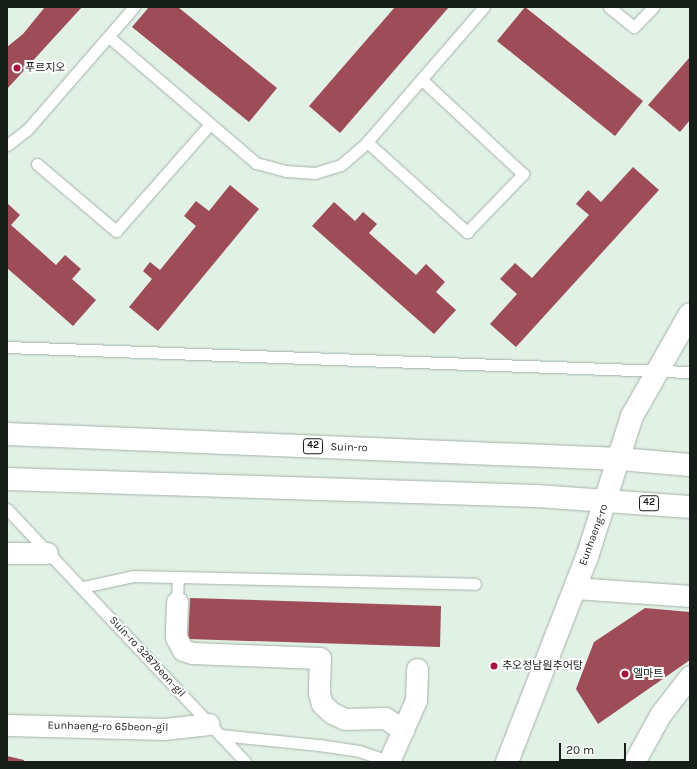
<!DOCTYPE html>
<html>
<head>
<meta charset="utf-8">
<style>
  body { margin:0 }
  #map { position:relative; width:697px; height:769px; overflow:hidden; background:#e2f1e6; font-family:Karla,"Noto Sans KR",sans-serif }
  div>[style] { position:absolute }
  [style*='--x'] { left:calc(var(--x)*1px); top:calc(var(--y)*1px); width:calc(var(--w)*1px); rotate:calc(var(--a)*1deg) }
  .building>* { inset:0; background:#9e4c58 }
  .roads { filter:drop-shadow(0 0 1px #a3b1a7) drop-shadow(0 0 1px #a3b1a7) }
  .lane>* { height:11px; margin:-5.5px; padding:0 5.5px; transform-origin:5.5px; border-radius:5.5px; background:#fff }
  .street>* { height:21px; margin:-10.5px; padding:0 10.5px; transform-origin:10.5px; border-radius:10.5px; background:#fff }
  .secondary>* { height:22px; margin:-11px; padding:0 11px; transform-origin:11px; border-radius:11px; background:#fff }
  .primary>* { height:22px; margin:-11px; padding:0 11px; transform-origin:11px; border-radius:11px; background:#fff }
  .dots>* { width:11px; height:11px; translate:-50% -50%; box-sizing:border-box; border:2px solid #fff; border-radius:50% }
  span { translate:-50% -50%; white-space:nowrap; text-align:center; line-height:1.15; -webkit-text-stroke:4px #fff; paint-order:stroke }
  .shield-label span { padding:1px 3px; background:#fff; border:1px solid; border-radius:3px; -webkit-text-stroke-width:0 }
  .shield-label { font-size:10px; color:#171d19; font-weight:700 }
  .poi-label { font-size:11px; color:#171d19 }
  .left { translate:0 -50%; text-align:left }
  .street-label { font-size:11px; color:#171d19 }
  .frame { position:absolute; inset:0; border:8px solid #171d19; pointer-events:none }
  .scale { position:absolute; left:559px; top:743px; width:67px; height:18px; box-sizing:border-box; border:2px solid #171d19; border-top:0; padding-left:5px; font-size:12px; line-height:14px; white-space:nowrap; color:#171d19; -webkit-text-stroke:3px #fff; paint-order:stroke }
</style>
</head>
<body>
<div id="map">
  <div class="building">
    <div style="clip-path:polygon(45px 7px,82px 7px,7px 89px,7px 47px,23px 34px)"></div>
    <div style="clip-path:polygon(149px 7px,178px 7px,277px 88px,249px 122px,132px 27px)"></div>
    <div style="clip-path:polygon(395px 7px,449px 7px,340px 133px,309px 106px)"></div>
    <div style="clip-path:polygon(525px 7px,643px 101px,615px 136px,497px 41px)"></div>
    <div style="clip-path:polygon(690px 57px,690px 120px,680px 132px,648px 105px)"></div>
    <div style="clip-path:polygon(633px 167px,659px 190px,516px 347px,490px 324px,517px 294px,500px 279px,515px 263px,532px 278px,589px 215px,576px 204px,588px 190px,601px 202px)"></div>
    <div style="clip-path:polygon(230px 185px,259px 209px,158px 331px,129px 307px,152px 279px,143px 271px,150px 262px,160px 270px,196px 226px,184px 216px,196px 201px,209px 211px)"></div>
    <div style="clip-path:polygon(334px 202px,355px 221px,363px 212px,377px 224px,369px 233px,416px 275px,426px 264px,445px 282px,436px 292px,456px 310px,434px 334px,312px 226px)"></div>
    <div style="clip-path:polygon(7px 203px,20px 215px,11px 225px,56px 265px,65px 255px,81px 269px,72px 279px,96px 300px,73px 326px,7px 268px)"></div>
    <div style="clip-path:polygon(190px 598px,441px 606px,440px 647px,188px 639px)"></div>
    <div style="clip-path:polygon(645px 608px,690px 612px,690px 660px,598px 724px,576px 689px,594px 642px)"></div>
    <div style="clip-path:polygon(7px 756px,24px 760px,24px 762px,7px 762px)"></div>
  </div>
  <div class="roads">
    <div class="lane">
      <div style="--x:609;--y:7;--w:32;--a:39"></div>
      <div style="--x:634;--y:27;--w:28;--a:-46"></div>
      <div style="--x:109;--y:37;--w:194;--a:40.6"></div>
      <div style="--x:256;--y:163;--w:31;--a:15"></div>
      <div style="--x:286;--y:171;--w:29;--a:4"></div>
      <div style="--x:315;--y:173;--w:27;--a:-17"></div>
      <div style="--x:341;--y:165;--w:35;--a:-41"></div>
      <div style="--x:367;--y:142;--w:179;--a:-49.1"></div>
      <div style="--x:367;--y:142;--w:135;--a:42"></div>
      <div style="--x:467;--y:232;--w:81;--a:-46"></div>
      <div style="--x:523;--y:174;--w:139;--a:-137"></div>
      <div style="--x:7;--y:145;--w:25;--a:-37"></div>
      <div style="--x:27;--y:130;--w:163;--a:-49"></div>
      <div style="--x:37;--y:164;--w:104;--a:40.3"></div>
      <div style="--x:116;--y:231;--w:142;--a:-48.7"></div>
      <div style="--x:7;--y:347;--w:683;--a:2.1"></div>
      <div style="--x:7;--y:509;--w:347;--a:46.7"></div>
      <div style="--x:83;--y:587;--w:51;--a:-12.4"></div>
      <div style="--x:133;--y:576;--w:342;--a:1.3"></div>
      <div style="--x:177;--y:602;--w:25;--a:-88"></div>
      <div style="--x:220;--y:735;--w:100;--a:5.8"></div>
      <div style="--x:319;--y:745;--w:40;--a:8.5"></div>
      <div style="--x:359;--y:751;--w:34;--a:19"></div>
    </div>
    <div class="street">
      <div style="--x:7;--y:553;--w:40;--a:0"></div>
      <div style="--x:575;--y:588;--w:115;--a:4"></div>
      <div style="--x:177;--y:602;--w:35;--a:92"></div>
      <div style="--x:176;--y:637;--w:15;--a:62"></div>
      <div style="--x:183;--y:650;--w:9;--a:18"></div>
      <div style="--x:192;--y:653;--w:128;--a:2.2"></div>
      <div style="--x:320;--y:658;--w:35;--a:92"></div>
      <div style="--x:319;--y:693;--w:11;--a:75"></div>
      <div style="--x:322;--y:704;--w:13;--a:42"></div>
      <div style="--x:332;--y:713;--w:14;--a:25"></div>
      <div style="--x:345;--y:719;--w:40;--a:-1.4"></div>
      <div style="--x:385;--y:718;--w:22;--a:34"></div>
      <div style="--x:7;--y:725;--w:157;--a:1.5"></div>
      <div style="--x:164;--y:729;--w:45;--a:-6.3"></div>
      <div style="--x:389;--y:761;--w:67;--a:-66.1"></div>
      <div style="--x:416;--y:700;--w:31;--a:-88"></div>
      <div style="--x:634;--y:762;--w:54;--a:-61"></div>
      <div style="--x:660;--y:715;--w:49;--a:-52.4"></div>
    </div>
    <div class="secondary">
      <div style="--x:507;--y:762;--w:220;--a:-68.7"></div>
      <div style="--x:587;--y:557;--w:148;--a:-72.3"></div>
      <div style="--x:632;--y:416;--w:117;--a:-60.4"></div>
    </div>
    <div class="primary">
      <div style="--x:7;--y:434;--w:614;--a:2.34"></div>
      <div style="--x:620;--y:459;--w:70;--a:4.9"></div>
      <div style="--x:7;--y:479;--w:530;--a:1.84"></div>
      <div style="--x:537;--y:496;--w:153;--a:4.1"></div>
    </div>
  </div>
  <div class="dots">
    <div style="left:17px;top:68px;background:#a91340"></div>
    <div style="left:494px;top:666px;background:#a91340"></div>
    <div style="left:625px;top:674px;background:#a91340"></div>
  </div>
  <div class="shield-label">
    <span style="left:313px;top:446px">42</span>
    <span style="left:649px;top:503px">42</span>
  </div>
  <div class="poi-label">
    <span class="left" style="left:25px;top:68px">푸르지오</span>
    <span class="left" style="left:502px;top:666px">추오정남원추어탕</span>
    <span class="left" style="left:633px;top:674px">엘마트</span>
  </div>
  <div class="street-label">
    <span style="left:349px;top:448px;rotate:2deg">Suin-ro</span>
    <span style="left:594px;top:535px;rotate:-70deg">Eunhaeng-ro</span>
    <span style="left:147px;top:657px;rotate:47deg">Suin-ro 3287beon-gil</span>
    <span style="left:108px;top:727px;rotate:1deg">Eunhaeng-ro 65beon-gil</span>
  </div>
  <div class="frame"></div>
  <div class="scale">20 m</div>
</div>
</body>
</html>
